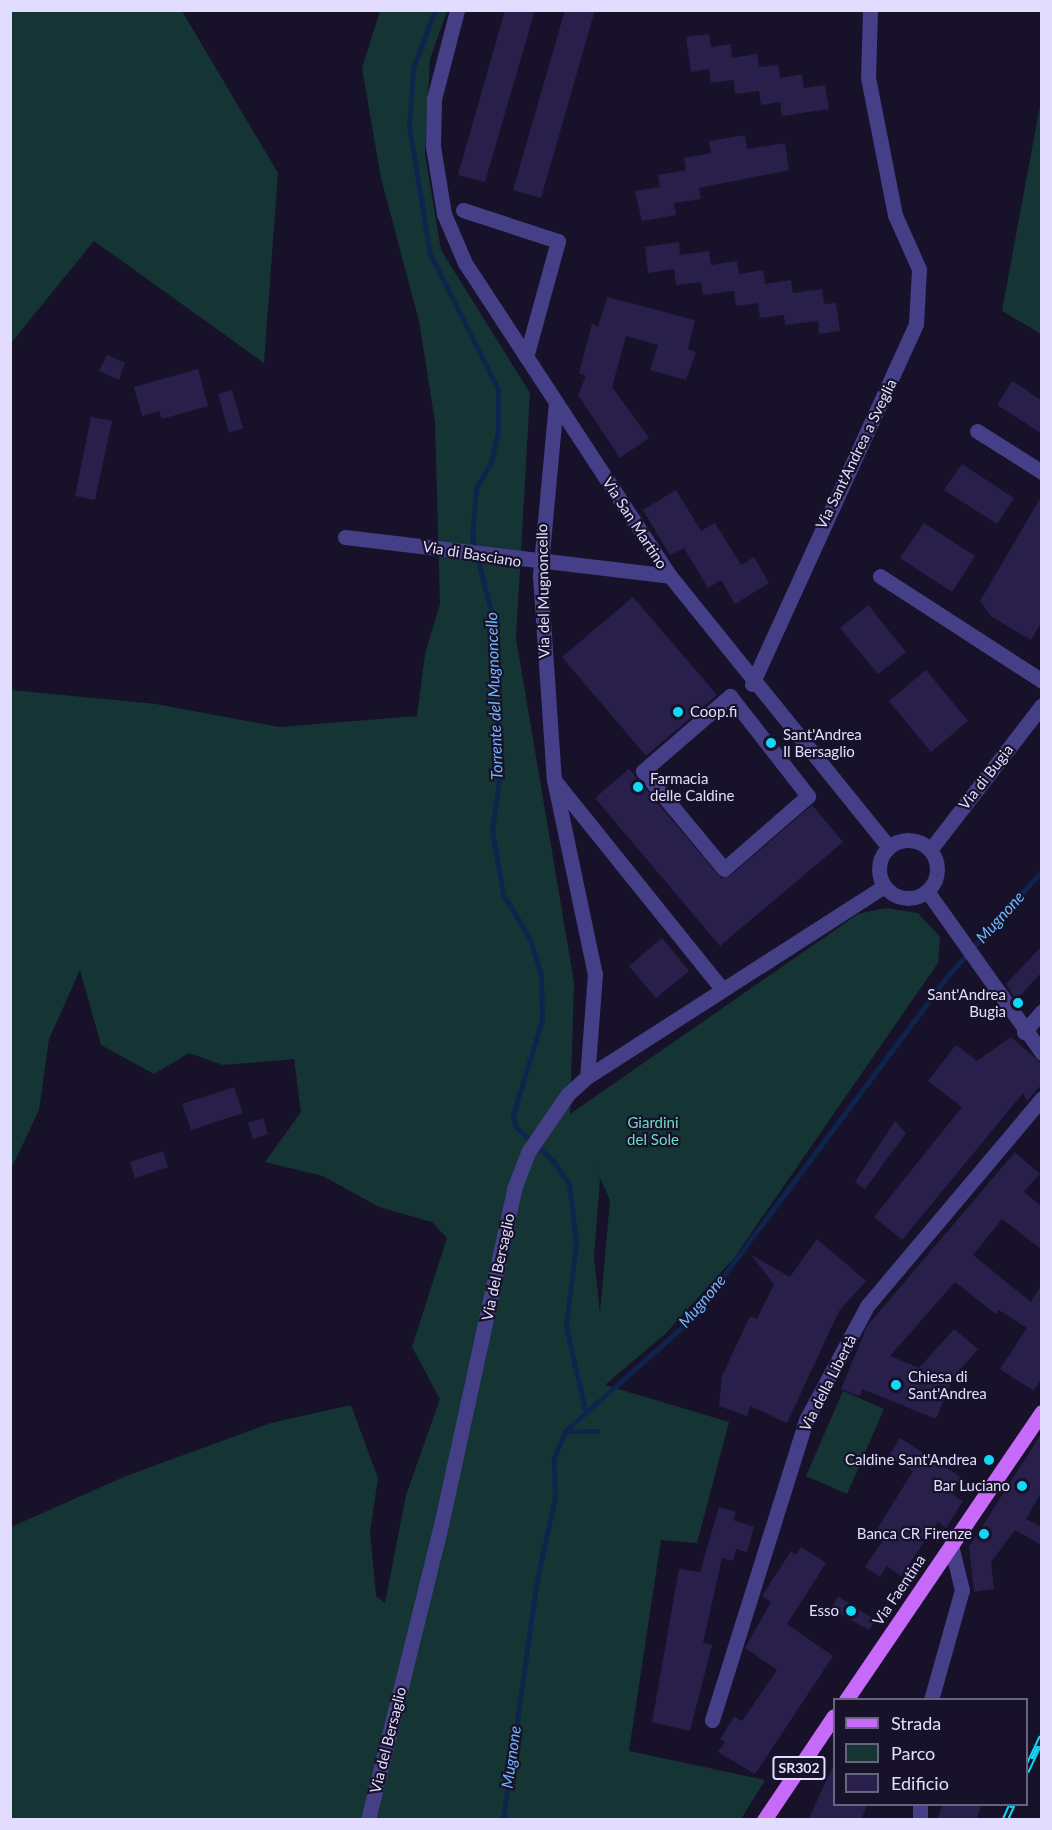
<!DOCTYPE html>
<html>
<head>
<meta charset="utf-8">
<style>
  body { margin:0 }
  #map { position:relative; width:1052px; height:1830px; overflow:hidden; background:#17122a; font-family:Lato,sans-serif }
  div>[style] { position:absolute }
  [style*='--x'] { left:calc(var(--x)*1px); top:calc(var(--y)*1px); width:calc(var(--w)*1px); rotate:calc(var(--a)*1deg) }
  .green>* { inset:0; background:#153434 }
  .stream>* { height:5px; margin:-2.5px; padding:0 2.5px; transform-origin:2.5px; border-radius:2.5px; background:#0f244c }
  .building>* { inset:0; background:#291f4b }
  .street>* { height:15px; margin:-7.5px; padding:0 7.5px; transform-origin:7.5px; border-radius:7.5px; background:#443f87 }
  .street>.ring { margin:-7.5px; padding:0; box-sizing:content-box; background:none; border:15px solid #443f87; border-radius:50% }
  .primary>* { height:15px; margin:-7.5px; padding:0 7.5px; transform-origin:7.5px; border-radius:7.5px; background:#c769f9 }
  .rail>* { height:7px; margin-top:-3.5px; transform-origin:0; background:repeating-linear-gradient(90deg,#17122a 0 14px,#11d9f5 0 28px); box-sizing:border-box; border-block:2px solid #11d9f5 }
  .dots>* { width:16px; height:16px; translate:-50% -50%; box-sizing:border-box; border:3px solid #17122a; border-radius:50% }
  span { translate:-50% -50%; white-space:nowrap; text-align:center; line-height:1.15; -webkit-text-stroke:4.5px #17122a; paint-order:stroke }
  .shield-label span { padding:2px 4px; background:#17122a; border:2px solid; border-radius:4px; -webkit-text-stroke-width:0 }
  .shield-label { font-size:14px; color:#e2ddfe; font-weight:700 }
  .street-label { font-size:15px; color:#e2ddfe }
  .poi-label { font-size:15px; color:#e2ddfe }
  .left { translate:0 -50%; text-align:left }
  .right { translate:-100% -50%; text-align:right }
  .park-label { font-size:15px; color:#6adcc3 }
  .water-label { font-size:16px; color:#70b6f9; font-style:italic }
  .frame { position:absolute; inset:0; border:12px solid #e2ddfe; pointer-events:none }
  .legend { position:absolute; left:833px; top:1698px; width:195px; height:108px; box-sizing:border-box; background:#17122a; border:2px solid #68637f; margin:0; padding:8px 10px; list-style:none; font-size:18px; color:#e2ddfe }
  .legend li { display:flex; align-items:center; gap:12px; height:30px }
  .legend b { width:30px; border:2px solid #68637f }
</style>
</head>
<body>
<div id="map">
  <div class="green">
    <div style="clip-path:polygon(11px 10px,182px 11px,278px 173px,264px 363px,94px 241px,11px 343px)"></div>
    <div style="clip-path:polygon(evenodd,380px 11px,447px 11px,430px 59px,425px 154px,441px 250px,530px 393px,516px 638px,574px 982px,570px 1114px,858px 914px,885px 908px,918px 913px,940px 937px,938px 963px,734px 1258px,666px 1333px,605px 1385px,729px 1422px,697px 1543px,661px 1540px,629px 1751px,765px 1780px,741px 1819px,11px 1819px,11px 1527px,126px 1476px,271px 1423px,351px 1405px,378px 1478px,370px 1532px,376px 1596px,385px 1603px,406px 1495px,440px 1399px,412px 1347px,447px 1238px,432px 1222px,379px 1207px,323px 1176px,265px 1162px,301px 1112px,294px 1059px,223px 1065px,189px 1053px,154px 1074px,101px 1045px,80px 970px,49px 1039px,39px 1110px,11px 1169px,11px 690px,156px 704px,279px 727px,417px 716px,425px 654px,440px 604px,435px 422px,419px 321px,381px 178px,362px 68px,380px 11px,588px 1152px,610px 1200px,600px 1313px,594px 1257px,600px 1179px,588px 1152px)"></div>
    <div style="clip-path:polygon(1041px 100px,1041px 334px,1002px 311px)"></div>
    <div style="clip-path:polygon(843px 1391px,884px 1409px,847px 1494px,806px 1476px)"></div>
  </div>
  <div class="stream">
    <div style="--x:435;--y:10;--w:62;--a:110.8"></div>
    <div style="--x:413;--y:68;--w:58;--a:93.9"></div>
    <div style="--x:409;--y:126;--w:130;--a:80.7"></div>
    <div style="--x:430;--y:254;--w:151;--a:63.3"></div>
    <div style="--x:498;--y:389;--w:43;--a:90"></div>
    <div style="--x:498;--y:432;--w:31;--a:103"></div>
    <div style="--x:491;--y:462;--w:30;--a:120"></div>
    <div style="--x:476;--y:488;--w:50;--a:94.6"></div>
    <div style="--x:472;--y:538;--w:84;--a:75.5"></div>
    <div style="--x:493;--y:619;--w:161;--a:87.9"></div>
    <div style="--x:499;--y:780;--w:50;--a:98"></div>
    <div style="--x:492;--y:830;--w:65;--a:80.2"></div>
    <div style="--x:503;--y:894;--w:50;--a:58.8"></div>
    <div style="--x:529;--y:937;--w:39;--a:72"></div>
    <div style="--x:541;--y:974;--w:46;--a:88.8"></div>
    <div style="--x:542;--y:1020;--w:99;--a:107"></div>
    <div style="--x:513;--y:1115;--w:12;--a:76"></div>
    <div style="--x:516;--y:1127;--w:50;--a:42.6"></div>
    <div style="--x:553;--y:1161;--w:28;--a:55"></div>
    <div style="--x:569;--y:1184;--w:58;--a:83.1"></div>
    <div style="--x:576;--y:1242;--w:86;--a:96.7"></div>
    <div style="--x:566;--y:1327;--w:84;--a:77"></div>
    <div style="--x:565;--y:1431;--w:33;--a:0"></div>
    <div style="--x:503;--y:1820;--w:231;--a:-82"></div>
    <div style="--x:535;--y:1591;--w:97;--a:-78.1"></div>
    <div style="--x:555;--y:1496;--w:38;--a:-92"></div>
    <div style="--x:554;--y:1458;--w:29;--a:-68"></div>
    <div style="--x:565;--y:1431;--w:169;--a:-41.6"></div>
    <div style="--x:691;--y:1319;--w:432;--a:-53.2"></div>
    <div style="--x:950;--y:973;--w:137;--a:-48"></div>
  </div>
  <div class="building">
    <div style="clip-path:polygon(505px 10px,535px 10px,485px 182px,458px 175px)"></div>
    <div style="clip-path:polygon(565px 10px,595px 10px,541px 198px,513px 190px)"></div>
    <div style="clip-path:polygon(709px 34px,711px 47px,731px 44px,732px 58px,757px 54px,759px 67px,778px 65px,780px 78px,802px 74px,804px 88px,825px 85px,829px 109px,782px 116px,780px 102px,761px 105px,759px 91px,735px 94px,734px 80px,711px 83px,709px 69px,691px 72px,686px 37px)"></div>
    <div style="clip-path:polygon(745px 135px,747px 149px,785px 143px,789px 170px,699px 188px,701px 199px,674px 203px,676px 215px,642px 221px,635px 191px,660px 187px,658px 175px,686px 170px,684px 158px,711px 153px,709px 141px)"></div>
    <div style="clip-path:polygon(679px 242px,680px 255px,709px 251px,711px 265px,737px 261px,739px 274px,763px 270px,765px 284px,791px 280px,793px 293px,822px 289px,824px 304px,836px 303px,840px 331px,819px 334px,818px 321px,785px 325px,784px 315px,760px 318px,758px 303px,736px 306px,734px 291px,703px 295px,701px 282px,676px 285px,674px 269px,648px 273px,645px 247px)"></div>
    <div style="clip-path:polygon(607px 297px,695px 320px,688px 349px,696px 352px,686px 380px,650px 370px,658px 345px,626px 336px,612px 387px,649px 438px,620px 458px,578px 395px,586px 376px,579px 373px,592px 324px,598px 327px)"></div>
    <div style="clip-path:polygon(107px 355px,125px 363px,119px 380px,99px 371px)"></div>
    <div style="clip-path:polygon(198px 369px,208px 406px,162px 419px,159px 411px,142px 416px,134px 387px)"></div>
    <div style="clip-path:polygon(1012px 381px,1041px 400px,1041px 433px,997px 405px)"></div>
    <div style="clip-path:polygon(232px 390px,243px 428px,229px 433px,218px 394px)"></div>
    <div style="clip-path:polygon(91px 417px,112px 421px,95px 500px,75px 496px)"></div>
    <div style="clip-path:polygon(962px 464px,1014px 498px,997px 524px,944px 490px)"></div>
    <div style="clip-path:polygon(676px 490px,701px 531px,715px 523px,741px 565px,754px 557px,769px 583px,735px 604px,721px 580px,708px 588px,684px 548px,670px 555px,643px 510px)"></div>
    <div style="clip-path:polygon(1041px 497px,1041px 623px,1031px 640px,992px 617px,980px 601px)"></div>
    <div style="clip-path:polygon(924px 523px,975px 556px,952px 592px,900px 558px)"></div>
    <div style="clip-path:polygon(633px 597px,717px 695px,646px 756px,562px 657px)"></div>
    <div style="clip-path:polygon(868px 605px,906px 652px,878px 674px,840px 628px)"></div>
    <div style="clip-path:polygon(926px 670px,968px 721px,931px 752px,889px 701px)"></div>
    <div style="clip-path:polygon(629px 769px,721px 878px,730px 876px,812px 805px,843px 842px,720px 946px,595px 798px)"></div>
    <div style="clip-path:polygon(662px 938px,689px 971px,656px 998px,629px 966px)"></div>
    <div style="clip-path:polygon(1041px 947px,1041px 973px,1016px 1000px,1006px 984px)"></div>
    <div style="clip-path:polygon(1011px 1037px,1041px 1063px,1041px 1085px,1027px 1101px,1023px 1093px,902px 1240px,874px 1217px,962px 1107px,928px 1081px,956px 1045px,977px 1061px)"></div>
    <div style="clip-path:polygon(234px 1087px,243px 1113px,191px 1130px,182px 1104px)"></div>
    <div style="clip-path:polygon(263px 1118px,268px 1134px,253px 1139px,248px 1123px)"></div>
    <div style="clip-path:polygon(895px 1121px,906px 1133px,865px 1189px,855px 1182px)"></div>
    <div style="clip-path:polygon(163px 1151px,168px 1167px,135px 1178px,130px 1162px)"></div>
    <div style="clip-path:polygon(1015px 1152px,1040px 1174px,1024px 1192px,1041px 1206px,1041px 1249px,1002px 1219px,973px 1255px,1031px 1302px,1041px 1285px,1041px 1379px,1034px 1391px,1000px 1369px,1027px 1328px,999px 1310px,996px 1314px,955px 1282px,890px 1356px,919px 1368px,954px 1329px,978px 1349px,953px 1377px,936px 1419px,862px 1389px,860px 1396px,841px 1389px,867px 1326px)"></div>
    <div style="clip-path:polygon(817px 1239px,866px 1281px,839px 1311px,787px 1423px,750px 1406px,747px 1416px,719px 1406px,722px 1376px,750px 1316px,757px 1319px,774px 1284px,751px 1255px,790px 1277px)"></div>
    <div style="clip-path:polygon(1041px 1434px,1041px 1493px,1026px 1519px,1041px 1527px,1041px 1545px,1015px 1530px,991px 1562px,994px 1589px,974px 1592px,969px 1547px)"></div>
    <div style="clip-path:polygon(900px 1438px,962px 1478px,952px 1494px,963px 1501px,946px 1528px,938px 1522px,901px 1576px,887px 1566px,880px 1577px,865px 1567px,885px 1537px,876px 1531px,913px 1471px,889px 1456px)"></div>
    <div style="clip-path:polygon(719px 1507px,736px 1512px,733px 1520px,754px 1527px,747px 1552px,736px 1549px,733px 1561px,722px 1558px,703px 1643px,712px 1645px,690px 1731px,652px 1722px,679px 1569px,700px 1572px)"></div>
    <div style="clip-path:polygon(801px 1547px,826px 1563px,787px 1624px,833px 1656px,755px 1774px,718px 1752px,725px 1742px,720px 1739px,734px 1717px,742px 1721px,777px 1670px,745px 1648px,771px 1602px,762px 1596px,791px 1551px,796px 1555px)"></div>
    <div style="clip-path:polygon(838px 1596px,875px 1620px,869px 1630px,831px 1609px)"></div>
    <div style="clip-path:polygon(834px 1764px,834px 1804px,868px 1804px,861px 1820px,808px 1820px)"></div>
    <div style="clip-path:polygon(943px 1804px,982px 1804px,976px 1820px,937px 1820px)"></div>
  </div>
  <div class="street">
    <div style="--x:457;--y:10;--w:92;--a:104.5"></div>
    <div style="--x:434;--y:99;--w:47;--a:91.2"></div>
    <div style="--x:433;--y:146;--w:69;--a:80.8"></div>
    <div style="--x:444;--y:214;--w:53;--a:66.8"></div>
    <div style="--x:465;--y:263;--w:374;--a:56.8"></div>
    <div style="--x:670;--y:576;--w:348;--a:51.1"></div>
    <div style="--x:463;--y:210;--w:100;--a:18.1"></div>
    <div style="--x:558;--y:241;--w:120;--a:105.4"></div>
    <div style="--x:556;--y:402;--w:175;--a:95.3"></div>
    <div style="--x:540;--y:576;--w:204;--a:86.1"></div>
    <div style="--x:554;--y:780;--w:198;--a:78.1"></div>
    <div style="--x:595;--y:974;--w:103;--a:94.4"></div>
    <div style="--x:977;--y:431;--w:77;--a:32.2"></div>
    <div style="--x:345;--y:537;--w:327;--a:6.8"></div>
    <div style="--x:880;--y:576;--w:193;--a:32.9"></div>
    <div style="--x:752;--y:684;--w:396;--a:-65.5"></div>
    <div style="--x:916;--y:324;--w:55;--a:-86.9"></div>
    <div style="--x:919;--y:269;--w:59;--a:-114"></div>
    <div style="--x:895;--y:215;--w:140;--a:-101.1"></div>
    <div style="--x:868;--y:78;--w:68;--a:-88.3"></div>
    <div style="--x:730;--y:696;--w:127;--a:52"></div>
    <div style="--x:808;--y:796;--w:111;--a:139"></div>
    <div style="--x:724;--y:869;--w:127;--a:-129.6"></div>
    <div style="--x:643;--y:771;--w:115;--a:-40.8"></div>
    <div style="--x:554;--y:780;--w:268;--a:51.2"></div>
    <div class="ring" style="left:879px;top:840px;width:43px;height:43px"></div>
    <div style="--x:930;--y:850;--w:183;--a:-52.3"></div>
    <div style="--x:927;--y:891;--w:199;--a:54.6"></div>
    <div style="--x:1024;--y:1032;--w:28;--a:-49"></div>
    <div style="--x:931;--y:1700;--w:114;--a:-74.3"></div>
    <div style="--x:962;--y:1590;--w:46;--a:-103.7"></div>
    <div style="--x:712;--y:1720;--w:314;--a:-72.6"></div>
    <div style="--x:806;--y:1420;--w:129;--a:-61.8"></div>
    <div style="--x:867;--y:1306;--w:272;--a:-49.9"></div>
    <div style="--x:368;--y:1820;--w:304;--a:-76.1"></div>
    <div style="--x:441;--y:1525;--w:344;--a:-77.7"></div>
    <div style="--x:514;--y:1189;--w:40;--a:-69"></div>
    <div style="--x:528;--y:1152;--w:70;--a:-55.4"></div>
    <div style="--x:568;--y:1094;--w:25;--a:-42"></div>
    <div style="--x:587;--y:1077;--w:353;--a:-32.7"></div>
    <div style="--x:920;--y:1820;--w:16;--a:-90"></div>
  </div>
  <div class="primary">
    <div style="--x:846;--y:1700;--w:348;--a:-55.8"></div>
    <div style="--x:764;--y:1820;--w:125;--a:-56.1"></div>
  </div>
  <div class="rail">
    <div style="--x:1026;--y:1771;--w:38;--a:-65"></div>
    <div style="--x:1005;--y:1820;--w:17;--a:-66"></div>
  </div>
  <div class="dots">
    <div style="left:678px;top:712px;background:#11d9f5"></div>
    <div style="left:771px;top:743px;background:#11d9f5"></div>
    <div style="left:638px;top:787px;background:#11d9f5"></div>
    <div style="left:1018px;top:1003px;background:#11d9f5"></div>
    <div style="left:896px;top:1385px;background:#11d9f5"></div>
    <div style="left:989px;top:1460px;background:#11d9f5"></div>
    <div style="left:1022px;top:1486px;background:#11d9f5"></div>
    <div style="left:984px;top:1534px;background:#11d9f5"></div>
    <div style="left:851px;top:1611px;background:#11d9f5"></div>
  </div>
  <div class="shield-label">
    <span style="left:799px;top:1768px">SR302</span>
  </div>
  <div class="street-label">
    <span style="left:856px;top:454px;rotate:-64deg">Via Sant'Andrea a Sveglia</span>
    <span style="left:635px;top:523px;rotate:57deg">Via San Martino</span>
    <span style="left:472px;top:554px;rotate:9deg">Via di Basciano</span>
    <span style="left:543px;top:591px;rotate:-91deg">Via del Mugnoncello</span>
    <span style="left:986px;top:777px;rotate:-52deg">Via di Bugia</span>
    <span style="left:498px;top:1267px;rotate:-78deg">Via del Bersaglio</span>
    <span style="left:828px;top:1383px;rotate:-63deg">Via della Libertà</span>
    <span style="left:899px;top:1590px;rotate:-56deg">Via Faentina</span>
    <span style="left:388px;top:1740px;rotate:-76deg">Via del Bersaglio</span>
  </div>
  <div class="poi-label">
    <span class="left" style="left:690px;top:712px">Coop.fi</span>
    <span class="left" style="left:783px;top:743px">Sant'Andrea<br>Il Bersaglio</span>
    <span class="left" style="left:650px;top:787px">Farmacia<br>delle Caldine</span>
    <span class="right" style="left:1006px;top:1003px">Sant'Andrea<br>Bugia</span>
    <span class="left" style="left:908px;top:1385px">Chiesa di<br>Sant'Andrea</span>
    <span class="right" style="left:977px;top:1460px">Caldine Sant'Andrea</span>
    <span class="right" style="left:1010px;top:1486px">Bar Luciano</span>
    <span class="right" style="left:972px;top:1534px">Banca CR Firenze</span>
    <span class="right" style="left:839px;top:1611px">Esso</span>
  </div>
  <div class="park-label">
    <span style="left:653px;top:1131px">Giardini<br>del Sole</span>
  </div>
  <div class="water-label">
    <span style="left:494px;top:696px;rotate:-92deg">Torrente del Mugnoncello</span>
    <span style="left:1000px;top:917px;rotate:-48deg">Mugnone</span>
    <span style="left:702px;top:1301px;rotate:-50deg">Mugnone</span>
    <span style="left:511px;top:1757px;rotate:-82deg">Mugnone</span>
  </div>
  <div class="frame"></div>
  <ul class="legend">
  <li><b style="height:8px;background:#c769f9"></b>Strada</li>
  <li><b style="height:16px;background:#153434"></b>Parco</li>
  <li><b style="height:16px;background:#291f4b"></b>Edificio</li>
  </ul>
</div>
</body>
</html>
